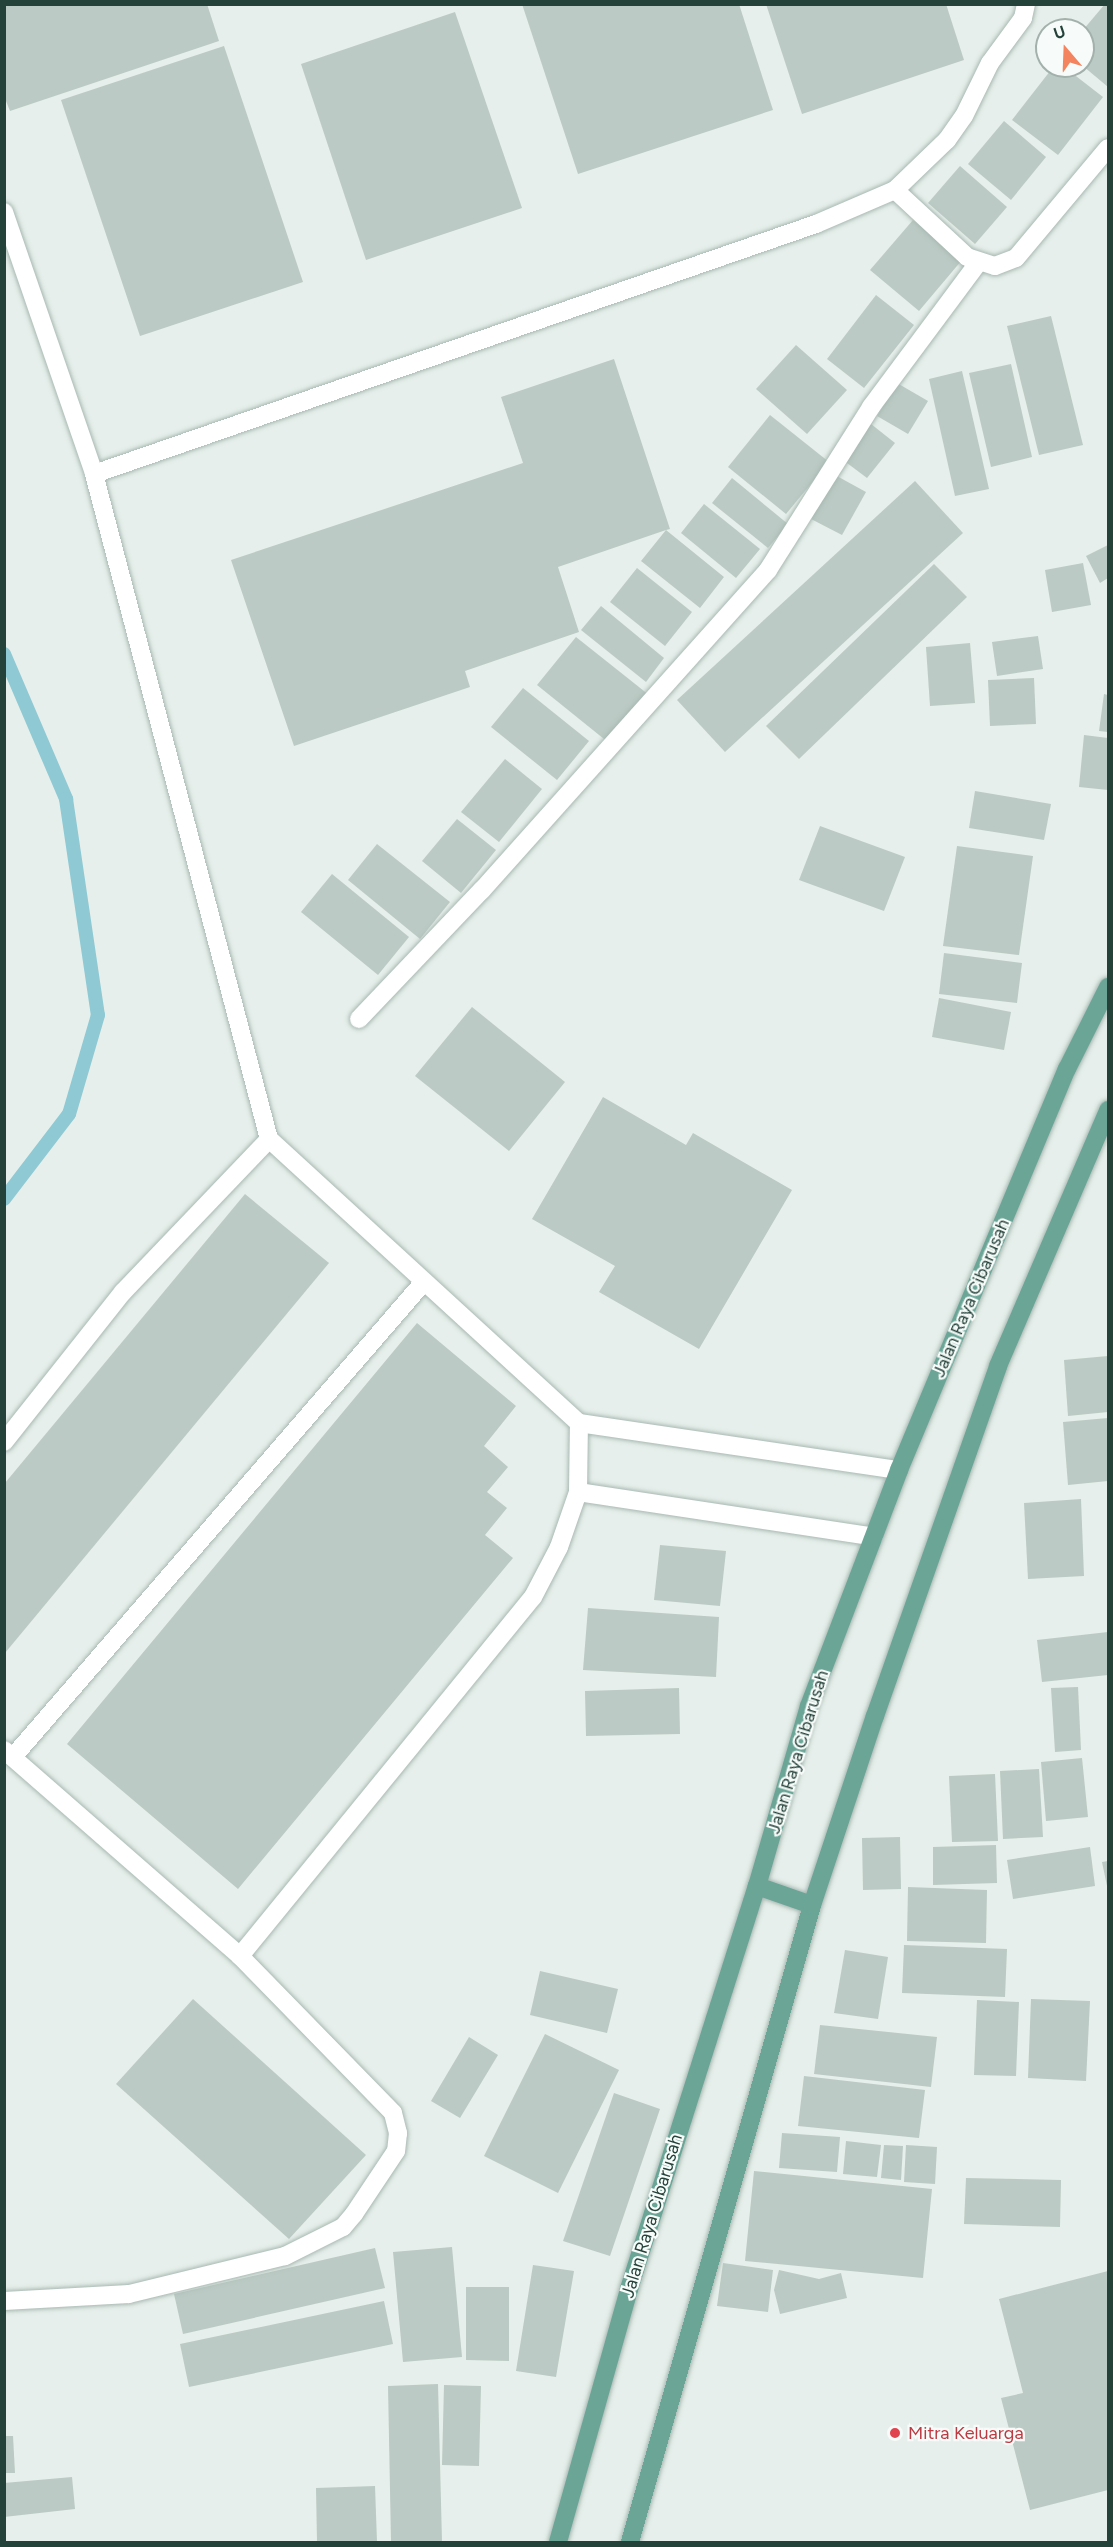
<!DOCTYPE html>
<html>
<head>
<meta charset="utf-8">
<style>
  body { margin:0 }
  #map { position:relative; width:1113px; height:2547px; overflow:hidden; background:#e6efeb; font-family:Figtree,sans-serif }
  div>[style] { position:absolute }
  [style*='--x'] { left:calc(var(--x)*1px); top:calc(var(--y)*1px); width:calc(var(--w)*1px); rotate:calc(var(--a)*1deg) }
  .stream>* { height:14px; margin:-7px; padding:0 7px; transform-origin:7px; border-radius:7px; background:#8ec9d4 }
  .building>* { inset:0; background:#bbcac4 }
  .roads { filter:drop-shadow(0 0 2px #a8b8b2) drop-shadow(0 0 2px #a8b8b2) }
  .minor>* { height:18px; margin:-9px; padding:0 9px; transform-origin:9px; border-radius:9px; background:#fff }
  .major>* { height:18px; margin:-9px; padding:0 9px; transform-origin:9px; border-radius:9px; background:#6aa596 }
  .dots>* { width:16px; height:16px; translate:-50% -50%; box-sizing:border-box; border:3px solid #f7fbf9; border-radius:50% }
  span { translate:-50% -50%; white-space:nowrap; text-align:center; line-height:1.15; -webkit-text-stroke:4.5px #f7fbf9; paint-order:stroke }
  .street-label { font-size:18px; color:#24423a }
  .health-label { font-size:18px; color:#be3a42 }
  .left { translate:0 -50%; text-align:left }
  .frame { position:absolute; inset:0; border:6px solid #24423a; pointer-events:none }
  .north { position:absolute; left:1035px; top:18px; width:60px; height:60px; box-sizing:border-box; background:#f7fbf9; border:2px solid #a3b1ad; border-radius:50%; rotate:341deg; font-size:16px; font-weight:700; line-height:24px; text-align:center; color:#24423a }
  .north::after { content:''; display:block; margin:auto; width:21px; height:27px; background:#f4845f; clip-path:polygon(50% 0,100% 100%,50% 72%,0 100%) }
</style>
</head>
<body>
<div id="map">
  <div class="stream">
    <div style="--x:4;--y:654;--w:158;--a:66.8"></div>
    <div style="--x:66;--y:799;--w:218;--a:81.6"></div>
    <div style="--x:98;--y:1015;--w:103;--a:106.3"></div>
    <div style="--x:69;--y:1114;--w:107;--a:127.4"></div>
  </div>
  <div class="building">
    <div style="clip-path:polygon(4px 4px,207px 4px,219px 41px,10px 111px,4px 96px)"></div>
    <div style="clip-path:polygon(522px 4px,739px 4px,773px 110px,578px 174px)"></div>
    <div style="clip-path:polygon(766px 4px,946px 4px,964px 60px,802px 114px)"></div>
    <div style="clip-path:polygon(1105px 4px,1108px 4px,1108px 87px,1083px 66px,1083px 30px)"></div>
    <div style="clip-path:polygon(455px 12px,522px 208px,366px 260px,301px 64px)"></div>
    <div style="clip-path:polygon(224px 46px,303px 282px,140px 336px,61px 100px)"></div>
    <div style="clip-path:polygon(1054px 66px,1063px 66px,1103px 97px,1058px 155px,1012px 120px)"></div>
    <div style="clip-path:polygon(1004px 121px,1046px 157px,1011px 200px,968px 164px)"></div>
    <div style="clip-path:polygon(960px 166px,1007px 207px,975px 244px,928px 203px)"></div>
    <div style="clip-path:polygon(913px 220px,962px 260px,919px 311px,870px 270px)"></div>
    <div style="clip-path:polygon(876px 295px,914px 325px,864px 388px,827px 359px)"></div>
    <div style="clip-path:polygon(1051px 316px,1083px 445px,1039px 455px,1007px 326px)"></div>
    <div style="clip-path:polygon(796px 345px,847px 390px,807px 434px,756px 389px)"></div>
    <div style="clip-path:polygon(614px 359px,670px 529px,666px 530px,724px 577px,700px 608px,641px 561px,666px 530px,558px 567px,579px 632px,465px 671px,470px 687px,294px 746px,231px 560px,523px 463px,501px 397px)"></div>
    <div style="clip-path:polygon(1011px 364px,1032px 457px,991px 467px,969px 373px)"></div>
    <div style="clip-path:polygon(962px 371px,989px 489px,955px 496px,929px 379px)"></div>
    <div style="clip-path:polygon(897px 383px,928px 401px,908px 434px,877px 416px)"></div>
    <div style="clip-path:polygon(770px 415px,829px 462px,786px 514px,728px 467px)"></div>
    <div style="clip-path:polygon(871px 424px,895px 443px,867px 478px,843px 460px)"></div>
    <div style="clip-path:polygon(835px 475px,866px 492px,842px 535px,811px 519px)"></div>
    <div style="clip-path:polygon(732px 478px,788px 524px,768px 548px,712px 503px)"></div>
    <div style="clip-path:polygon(915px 481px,963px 533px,725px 752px,677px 700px)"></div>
    <div style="clip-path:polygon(704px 504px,760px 549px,736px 578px,681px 533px)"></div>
    <div style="clip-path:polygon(1108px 545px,1108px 578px,1100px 583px,1086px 556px)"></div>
    <div style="clip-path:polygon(1083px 563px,1091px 605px,1052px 612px,1045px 570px)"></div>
    <div style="clip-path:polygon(934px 564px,967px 597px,799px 759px,766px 726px)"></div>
    <div style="clip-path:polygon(637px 568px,692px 612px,665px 646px,610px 602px)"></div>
    <div style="clip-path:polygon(601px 606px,664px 658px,646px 682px,581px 630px)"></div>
    <div style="clip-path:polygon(1038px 636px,1043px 669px,997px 676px,992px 642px)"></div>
    <div style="clip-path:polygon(576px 637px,649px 695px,609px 743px,537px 685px)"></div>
    <div style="clip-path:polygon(970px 643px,975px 703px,930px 706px,926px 647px)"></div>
    <div style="clip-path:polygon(1034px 678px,1036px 724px,990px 726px,988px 680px)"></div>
    <div style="clip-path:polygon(523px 688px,589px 741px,557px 780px,491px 727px)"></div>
    <div style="clip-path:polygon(1104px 694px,1108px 695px,1108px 732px,1099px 731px)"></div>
    <div style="clip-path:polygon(1084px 735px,1108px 738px,1108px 790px,1079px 787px)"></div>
    <div style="clip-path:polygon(505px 759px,542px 789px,499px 842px,461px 812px)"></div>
    <div style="clip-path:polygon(975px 791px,1051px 804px,1044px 840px,969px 828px)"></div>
    <div style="clip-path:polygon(457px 819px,496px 850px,461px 893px,422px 861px)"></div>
    <div style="clip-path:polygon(820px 826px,905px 857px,884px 911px,799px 880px)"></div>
    <div style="clip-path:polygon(377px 844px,450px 902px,420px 939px,348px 880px)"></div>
    <div style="clip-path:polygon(957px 846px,1033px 856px,1019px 955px,943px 946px)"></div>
    <div style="clip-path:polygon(332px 874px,409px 937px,378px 975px,301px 912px)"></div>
    <div style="clip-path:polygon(944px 953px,1022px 963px,1017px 1003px,939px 994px)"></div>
    <div style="clip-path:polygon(939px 998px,1011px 1012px,1004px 1050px,932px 1037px)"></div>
    <div style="clip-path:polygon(472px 1007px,565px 1082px,509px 1151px,415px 1076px)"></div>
    <div style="clip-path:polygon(603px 1097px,686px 1145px,693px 1133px,792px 1190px,699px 1349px,599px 1292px,615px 1266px,532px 1219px)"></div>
    <div style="clip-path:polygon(245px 1194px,329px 1263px,5px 1653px,5px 1483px)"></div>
    <div style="clip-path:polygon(417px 1323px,516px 1406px,484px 1446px,508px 1467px,487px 1492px,507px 1508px,485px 1535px,513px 1558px,238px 1889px,67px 1744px)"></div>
    <div style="clip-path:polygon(1108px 1356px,1108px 1412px,1068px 1416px,1064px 1360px)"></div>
    <div style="clip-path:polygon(1108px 1418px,1108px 1481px,1068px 1485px,1063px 1422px)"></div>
    <div style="clip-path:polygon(1081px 1499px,1084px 1576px,1028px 1579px,1024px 1503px)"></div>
    <div style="clip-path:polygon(660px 1545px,726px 1551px,720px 1606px,654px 1600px)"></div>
    <div style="clip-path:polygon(588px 1608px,719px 1617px,716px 1677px,583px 1670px)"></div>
    <div style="clip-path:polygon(1108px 1632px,1108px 1675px,1042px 1682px,1037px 1640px)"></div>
    <div style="clip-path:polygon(1078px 1687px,1081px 1750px,1055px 1752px,1051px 1688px)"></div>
    <div style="clip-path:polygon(679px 1688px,680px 1734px,586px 1736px,585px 1691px)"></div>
    <div style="clip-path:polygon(1082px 1758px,1088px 1817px,1046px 1821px,1041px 1762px)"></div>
    <div style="clip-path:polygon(1039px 1769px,1043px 1837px,1003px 1839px,1000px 1771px)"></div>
    <div style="clip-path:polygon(995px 1774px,998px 1841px,952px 1842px,949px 1776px)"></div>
    <div style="clip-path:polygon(900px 1837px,901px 1889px,863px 1890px,862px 1838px)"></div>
    <div style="clip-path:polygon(996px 1845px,997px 1883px,933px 1885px,933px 1847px)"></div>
    <div style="clip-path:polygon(1090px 1847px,1095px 1886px,1013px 1899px,1007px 1860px)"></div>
    <div style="clip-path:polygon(1108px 1861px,1108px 1886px,1107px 1886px,1102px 1862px)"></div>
    <div style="clip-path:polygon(908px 1887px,987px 1890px,986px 1943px,907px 1941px)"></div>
    <div style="clip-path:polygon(904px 1945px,1007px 1949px,1005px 1997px,902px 1993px)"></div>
    <div style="clip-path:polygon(845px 1950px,888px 1957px,878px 2019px,834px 2013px)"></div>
    <div style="clip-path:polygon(540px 1971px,618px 1989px,607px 2033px,530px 2015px)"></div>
    <div style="clip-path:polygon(193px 1999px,366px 2155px,289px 2239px,116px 2084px)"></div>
    <div style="clip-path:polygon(1031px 1999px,1090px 2001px,1086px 2081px,1028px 2078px)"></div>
    <div style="clip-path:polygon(977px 2000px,1019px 2002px,1016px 2076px,974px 2075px)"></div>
    <div style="clip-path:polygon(820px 2025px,937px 2037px,931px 2087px,814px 2074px)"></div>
    <div style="clip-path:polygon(545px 2034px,619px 2070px,558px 2193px,484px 2156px)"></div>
    <div style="clip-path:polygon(469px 2037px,498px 2055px,460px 2118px,431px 2101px)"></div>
    <div style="clip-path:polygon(804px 2076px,925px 2090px,919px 2138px,798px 2126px)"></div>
    <div style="clip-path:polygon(614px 2093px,660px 2109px,610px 2256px,563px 2241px)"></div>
    <div style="clip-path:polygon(782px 2133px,840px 2137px,837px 2172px,779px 2168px)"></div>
    <div style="clip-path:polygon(846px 2141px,881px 2145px,877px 2177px,843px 2174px)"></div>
    <div style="clip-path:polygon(884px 2145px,903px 2146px,901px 2180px,881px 2178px)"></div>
    <div style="clip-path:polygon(906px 2145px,937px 2147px,935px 2184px,904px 2182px)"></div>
    <div style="clip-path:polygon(754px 2171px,932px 2189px,923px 2278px,745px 2261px)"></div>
    <div style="clip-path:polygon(966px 2178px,1061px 2180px,1060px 2227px,964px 2224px)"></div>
    <div style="clip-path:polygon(452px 2247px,462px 2357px,403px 2362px,393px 2252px)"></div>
    <div style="clip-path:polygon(375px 2248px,385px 2288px,183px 2334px,174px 2294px)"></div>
    <div style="clip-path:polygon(723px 2263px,773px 2270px,768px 2312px,717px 2306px)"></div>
    <div style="clip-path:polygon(533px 2265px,574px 2271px,556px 2377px,516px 2371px)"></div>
    <div style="clip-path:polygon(779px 2270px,819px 2279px,841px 2273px,847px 2298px,780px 2314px,774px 2290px)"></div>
    <div style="clip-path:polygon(1108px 2271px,1108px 2490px,1030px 2510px,1001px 2398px,1023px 2393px,999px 2299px)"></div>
    <div style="clip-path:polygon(466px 2287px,509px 2287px,509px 2361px,466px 2360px)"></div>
    <div style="clip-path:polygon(384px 2301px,393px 2344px,189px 2387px,180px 2344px)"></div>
    <div style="clip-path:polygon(438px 2384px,442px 2542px,391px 2542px,388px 2386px)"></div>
    <div style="clip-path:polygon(444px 2385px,481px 2386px,479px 2466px,442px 2465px)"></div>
    <div style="clip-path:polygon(4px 2436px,13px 2436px,15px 2473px,4px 2473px)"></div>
    <div style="clip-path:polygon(72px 2477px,75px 2509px,4px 2517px,4px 2483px)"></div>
    <div style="clip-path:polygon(375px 2486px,377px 2542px,317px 2542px,316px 2488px)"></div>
  </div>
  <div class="roads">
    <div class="minor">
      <div style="--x:895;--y:190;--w:98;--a:42.9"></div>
      <div style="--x:967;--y:257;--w:29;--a:18"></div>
      <div style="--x:995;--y:266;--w:22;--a:-21"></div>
      <div style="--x:1016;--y:258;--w:143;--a:-50.1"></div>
      <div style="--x:4;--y:212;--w:277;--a:71"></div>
      <div style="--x:94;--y:474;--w:688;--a:75.26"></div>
      <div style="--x:269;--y:1139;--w:420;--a:42.5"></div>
      <div style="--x:579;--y:1423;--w:323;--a:8.4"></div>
      <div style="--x:94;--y:474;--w:764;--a:-19.1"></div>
      <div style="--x:816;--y:224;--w:86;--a:-23.3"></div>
      <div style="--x:895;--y:190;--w:72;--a:-43.9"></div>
      <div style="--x:947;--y:140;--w:29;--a:-55"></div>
      <div style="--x:964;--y:116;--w:59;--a:-63.9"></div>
      <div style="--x:990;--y:63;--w:56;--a:-53.7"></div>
      <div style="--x:1023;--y:18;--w:14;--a:-78"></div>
      <div style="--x:359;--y:1019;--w:178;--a:-46.4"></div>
      <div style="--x:482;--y:890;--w:429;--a:-48.2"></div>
      <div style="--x:768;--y:570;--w:193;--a:-57.7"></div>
      <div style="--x:871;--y:407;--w:179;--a:-53.4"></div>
      <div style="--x:4;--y:1442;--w:191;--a:-51.6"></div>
      <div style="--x:123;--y:1292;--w:211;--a:-46.3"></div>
      <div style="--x:578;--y:1492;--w:299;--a:8.6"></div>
      <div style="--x:4;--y:1750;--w:313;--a:41.1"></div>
      <div style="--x:240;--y:1956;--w:219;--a:45.7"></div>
      <div style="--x:393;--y:2113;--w:21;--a:76"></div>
      <div style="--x:398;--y:2133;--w:18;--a:96"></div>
      <div style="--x:396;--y:2151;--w:76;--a:123.7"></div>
      <div style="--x:354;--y:2214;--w:17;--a:130"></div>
      <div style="--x:343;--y:2227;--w:65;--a:153.4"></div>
      <div style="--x:285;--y:2256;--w:161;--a:166.3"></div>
      <div style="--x:129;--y:2294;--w:125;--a:176.8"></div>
      <div style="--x:13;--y:1757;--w:625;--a:-49.15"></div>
      <div style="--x:240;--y:1956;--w:463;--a:-50.8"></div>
      <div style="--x:533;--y:1597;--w:56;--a:-62.5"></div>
      <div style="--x:559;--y:1547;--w:58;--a:-70.9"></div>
      <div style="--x:578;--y:1492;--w:69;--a:-89.2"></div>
    </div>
    <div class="major">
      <div style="--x:757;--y:1886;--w:58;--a:19.1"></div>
      <div style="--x:558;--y:2542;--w:263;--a:-74.3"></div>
      <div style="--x:629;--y:2289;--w:423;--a:-72.4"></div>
      <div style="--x:757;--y:1886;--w:187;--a:-73.9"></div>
      <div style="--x:809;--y:1706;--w:253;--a:-69.1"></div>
      <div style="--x:899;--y:1470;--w:435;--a:-67.3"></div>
      <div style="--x:1067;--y:1069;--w:92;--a:-63.4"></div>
      <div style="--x:630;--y:2542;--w:662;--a:-74.05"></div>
      <div style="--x:812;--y:1905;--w:199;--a:-71.6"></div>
      <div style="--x:875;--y:1716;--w:371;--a:-70.6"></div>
      <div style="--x:998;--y:1366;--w:279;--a:-66.7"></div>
    </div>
  </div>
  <div class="dots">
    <div style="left:895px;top:2433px;background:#e0444e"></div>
  </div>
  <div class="street-label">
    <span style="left:971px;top:1298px;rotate:-67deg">Jalan Raya Cibarusah</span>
    <span style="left:798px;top:1752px;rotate:-73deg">Jalan Raya Cibarusah</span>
    <span style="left:652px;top:2216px;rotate:-73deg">Jalan Raya Cibarusah</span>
  </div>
  <div class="health-label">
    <span class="left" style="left:908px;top:2433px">Mitra Keluarga</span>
  </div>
  <div class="frame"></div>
  <div class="north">U</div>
</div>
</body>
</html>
